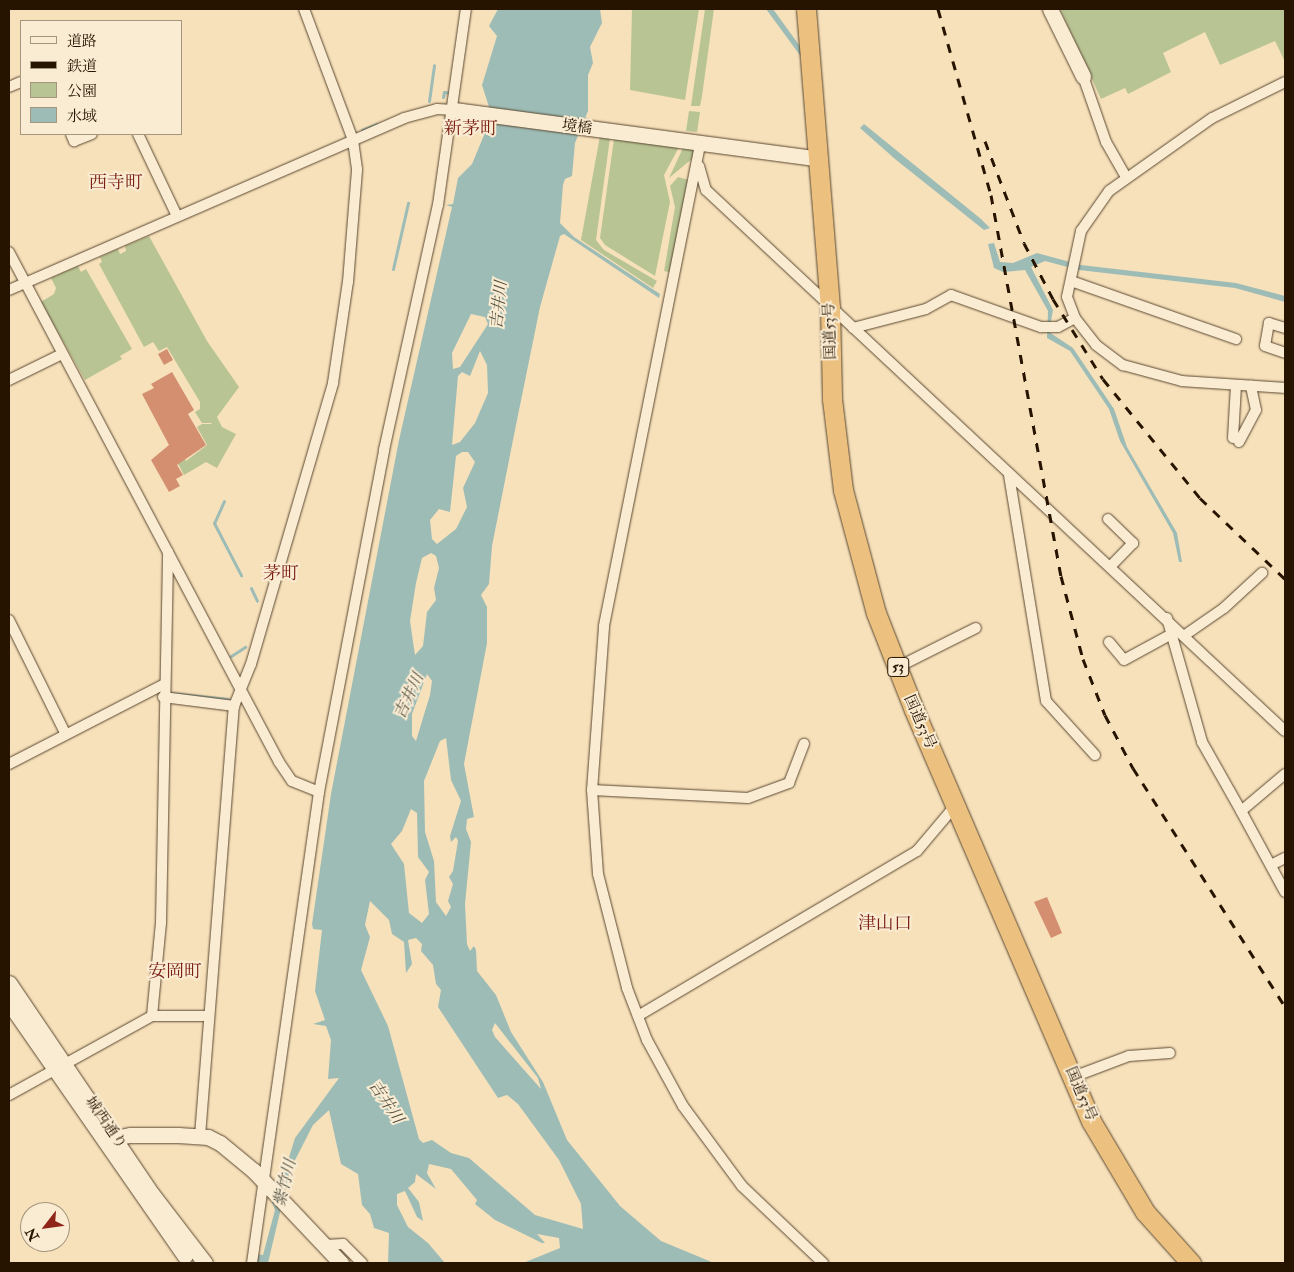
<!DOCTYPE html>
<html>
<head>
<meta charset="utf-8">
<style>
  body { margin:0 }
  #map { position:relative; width:1294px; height:1272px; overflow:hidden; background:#f7e1bb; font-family:"IM FELL Double Pica","Noto Serif JP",serif }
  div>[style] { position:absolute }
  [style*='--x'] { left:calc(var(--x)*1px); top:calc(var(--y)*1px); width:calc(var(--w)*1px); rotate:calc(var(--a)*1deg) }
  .green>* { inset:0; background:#b8c494 }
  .water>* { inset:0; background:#9ebcb6 }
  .stream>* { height:3px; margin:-1.5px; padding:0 1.5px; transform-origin:1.5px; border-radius:1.5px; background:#9ebcb6 }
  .building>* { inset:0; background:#d38f70 }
  .roads { filter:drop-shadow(0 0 1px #5a472f) drop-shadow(0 0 1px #5a472f) }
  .street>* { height:10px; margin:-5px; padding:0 5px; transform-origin:5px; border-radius:5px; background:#faecd3 }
  .secondary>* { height:15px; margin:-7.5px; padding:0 7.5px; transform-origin:7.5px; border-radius:7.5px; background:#faecd3 }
  .highway>* { height:19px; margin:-9.5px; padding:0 9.5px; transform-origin:9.5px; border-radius:9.5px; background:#ecc07e }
  .rail>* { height:3px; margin-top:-1.5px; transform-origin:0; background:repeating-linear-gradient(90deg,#261400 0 9px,transparent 0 18px) }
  span { translate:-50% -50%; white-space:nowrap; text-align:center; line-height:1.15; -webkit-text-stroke:4px #faecd3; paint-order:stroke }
  .shield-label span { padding:1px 4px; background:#faecd3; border:1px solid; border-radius:4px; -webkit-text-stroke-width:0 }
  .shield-label { font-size:14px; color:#261400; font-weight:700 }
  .street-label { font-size:15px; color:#261400 }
  .water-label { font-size:16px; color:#504f40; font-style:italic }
  .quarter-label { font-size:18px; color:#7a1f14 }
  .frame { position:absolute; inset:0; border:10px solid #261400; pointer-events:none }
  .legend { position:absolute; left:20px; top:20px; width:162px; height:115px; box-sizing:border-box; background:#faecd3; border:1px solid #a5967f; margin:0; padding:6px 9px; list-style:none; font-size:15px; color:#261400 }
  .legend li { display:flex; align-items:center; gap:10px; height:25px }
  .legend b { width:25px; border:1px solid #a5967f }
  .north { position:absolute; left:20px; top:1202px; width:50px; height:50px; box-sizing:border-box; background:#faecd3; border:1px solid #a5967f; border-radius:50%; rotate:240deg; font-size:14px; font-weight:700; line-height:20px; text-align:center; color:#261400 }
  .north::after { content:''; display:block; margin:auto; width:18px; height:22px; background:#8f2418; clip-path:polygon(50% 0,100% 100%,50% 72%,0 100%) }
</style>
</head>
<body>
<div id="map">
  <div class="green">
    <div style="clip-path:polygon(632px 9px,699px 9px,685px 100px,630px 90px)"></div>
    <div style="clip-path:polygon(705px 9px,714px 9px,702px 96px,700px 106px,691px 106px)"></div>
    <div style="clip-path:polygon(1060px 9px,1285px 9px,1285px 62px,1275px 41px,1220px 65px,1205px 32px,1163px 53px,1171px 72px,1128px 94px,1125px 88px,1101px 99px)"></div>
    <div style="clip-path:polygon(689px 111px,700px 112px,697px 132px,686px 131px)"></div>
    <div style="clip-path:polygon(600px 136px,610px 138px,596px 240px,604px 250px,657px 281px,653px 288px,581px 240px)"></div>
    <div style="clip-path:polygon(614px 139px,679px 147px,664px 175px,670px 202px,655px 276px,605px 245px,600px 238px)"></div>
    <div style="clip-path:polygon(683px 148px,694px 149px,693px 158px,669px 178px)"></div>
    <div style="clip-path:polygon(678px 177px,689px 180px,673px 273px,664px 271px,675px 207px,670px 186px)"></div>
    <div style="clip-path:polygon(149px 236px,207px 341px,239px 387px,217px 417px,222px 427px,236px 434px,217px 468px,206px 462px,184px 475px,176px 460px,183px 456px,186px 461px,207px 445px,197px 427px,202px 424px,211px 424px,212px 423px,202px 423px,195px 412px,200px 409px,200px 402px,167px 347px,159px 351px,153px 342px,144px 347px,99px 264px,102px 262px,100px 257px,118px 249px,120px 254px,126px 251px,125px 246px)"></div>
    <div style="clip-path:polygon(78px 266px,81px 272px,86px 269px,132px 349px,120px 356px,122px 359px,85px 380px,41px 302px,54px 294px,56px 288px,51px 278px)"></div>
  </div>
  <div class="water">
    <div style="clip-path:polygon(evenodd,498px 9px,600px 9px,602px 23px,590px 47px,593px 63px,588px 75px,588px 111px,575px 143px,572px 176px,565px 179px,563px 185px,560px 223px,574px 237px,660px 294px,659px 298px,564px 234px,560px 236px,540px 307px,516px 425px,492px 546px,489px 584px,481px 595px,487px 607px,487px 643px,464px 764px,474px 817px,467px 819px,466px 829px,471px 842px,465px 904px,467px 944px,470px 951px,474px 946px,476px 950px,477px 971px,496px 995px,511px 1032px,543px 1082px,567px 1140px,620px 1206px,661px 1241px,714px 1263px,523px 1263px,560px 1248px,559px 1238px,537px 1234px,545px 1243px,542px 1243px,495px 1220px,475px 1204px,477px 1200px,451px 1169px,429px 1164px,427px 1173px,436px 1189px,416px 1174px,415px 1182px,408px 1188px,419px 1202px,423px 1221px,417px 1217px,405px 1191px,397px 1194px,397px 1205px,408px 1227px,428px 1243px,445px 1263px,388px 1263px,389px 1233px,374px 1228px,370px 1214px,362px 1205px,358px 1174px,341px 1164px,329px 1110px,313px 1125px,290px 1170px,268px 1263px,254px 1263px,256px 1254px,263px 1255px,275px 1210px,270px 1197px,286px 1167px,295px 1138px,339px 1078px,328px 1079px,331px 1040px,326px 1026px,313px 1024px,325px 1020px,315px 991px,322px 930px,313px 929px,312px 924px,331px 794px,399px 440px,452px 207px,446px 205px,453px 204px,458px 178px,472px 164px,489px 123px,489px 107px,482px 85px,497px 36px,489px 26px,498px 9px,471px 314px,485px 317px,488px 324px,460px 367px,453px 369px,452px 353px,471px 314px,498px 9px,480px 351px,487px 365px,488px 393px,475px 423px,460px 442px,452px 445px,458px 376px,462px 372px,470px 376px,480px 351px,498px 9px,462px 452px,468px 452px,475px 462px,463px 488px,467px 507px,456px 529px,437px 544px,432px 539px,430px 520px,439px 509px,450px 512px,456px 456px,462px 452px,498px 9px,431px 553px,436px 556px,439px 568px,434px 588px,436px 600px,427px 612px,423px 646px,415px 655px,410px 621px,416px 583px,422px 558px,431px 553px,498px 9px,427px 674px,432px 681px,430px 695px,416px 741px,412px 736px,412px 714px,427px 674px,498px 9px,446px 738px,451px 780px,461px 801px,450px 836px,451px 842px,456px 837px,458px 841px,453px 871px,449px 877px,453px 884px,448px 901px,451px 907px,446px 916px,436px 902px,434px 861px,425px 832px,424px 781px,440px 741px,446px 738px,498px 9px,411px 809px,417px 813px,418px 857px,429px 872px,425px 880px,429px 914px,422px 923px,409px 913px,404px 864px,391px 844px,402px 831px,411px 809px,498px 9px,370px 901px,389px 920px,392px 934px,404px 942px,406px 973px,412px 964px,408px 940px,416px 938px,422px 944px,421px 951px,433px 965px,436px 984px,441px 990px,438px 1007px,498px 1098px,507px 1095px,518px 1104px,559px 1160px,581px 1204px,583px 1229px,535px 1215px,469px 1158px,451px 1153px,432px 1140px,423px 1143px,419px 1139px,388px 1026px,361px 970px,370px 937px,365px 925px,370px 901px,498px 9px,495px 1023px,538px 1078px,541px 1089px,495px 1037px,492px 1030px,495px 1023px)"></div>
    <div style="clip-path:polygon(766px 9px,773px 9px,802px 49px,802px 58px)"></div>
    <div style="clip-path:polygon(864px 124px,981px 219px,990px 228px,984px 230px,895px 159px,860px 128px)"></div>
    <div style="clip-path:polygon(994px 243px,1000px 262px,1013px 263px,1037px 253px,1081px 265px,1236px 283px,1285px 296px,1285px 302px,1235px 288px,1079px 270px,1045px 261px,1031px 267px,1053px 310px,1049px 332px,1073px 348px,1114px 409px,1127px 447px,1177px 533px,1182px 562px,1179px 562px,1173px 533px,1120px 441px,1109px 409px,1070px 351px,1047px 338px,1048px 311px,1025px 270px,1003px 272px,994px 268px,988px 244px)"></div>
  </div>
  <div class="stream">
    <div style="--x:443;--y:97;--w:5;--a:-79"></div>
    <div style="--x:444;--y:92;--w:7;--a:8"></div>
    <div style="--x:429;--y:101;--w:36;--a:-82"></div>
    <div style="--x:362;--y:130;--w:16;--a:-22"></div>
    <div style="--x:393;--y:269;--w:68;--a:-77.2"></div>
    <div style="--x:224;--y:501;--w:24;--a:114"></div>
    <div style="--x:214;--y:523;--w:59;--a:62.6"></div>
    <div style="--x:251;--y:588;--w:14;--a:65"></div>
    <div style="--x:231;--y:656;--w:17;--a:-33"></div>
    <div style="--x:170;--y:693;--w:58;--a:5.9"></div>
  </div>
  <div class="building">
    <div style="clip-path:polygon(167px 349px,173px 360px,164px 365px,158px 354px)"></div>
    <div style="clip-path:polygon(172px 372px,194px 410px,188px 414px,206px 445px,177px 465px,183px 475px,176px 479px,180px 486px,169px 492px,151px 460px,169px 445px,142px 394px,154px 388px,151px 384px)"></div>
    <div style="clip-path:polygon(1047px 897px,1062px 933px,1051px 938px,1034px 902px)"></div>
  </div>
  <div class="roads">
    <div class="street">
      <div style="--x:1083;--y:76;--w:70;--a:70.8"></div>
      <div style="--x:1106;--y:142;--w:40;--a:60.3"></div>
      <div style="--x:1285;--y:82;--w:81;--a:153.7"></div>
      <div style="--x:1212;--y:118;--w:126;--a:144.7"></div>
      <div style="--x:1109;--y:191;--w:49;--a:125"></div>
      <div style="--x:1081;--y:231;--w:67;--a:102"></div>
      <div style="--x:1067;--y:297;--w:22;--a:69"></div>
      <div style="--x:1075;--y:318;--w:34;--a:52"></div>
      <div style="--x:1096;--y:345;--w:34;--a:37"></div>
      <div style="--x:1123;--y:365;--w:61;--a:15.2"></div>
      <div style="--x:1182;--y:381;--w:103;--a:3.9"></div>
      <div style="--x:9;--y:87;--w:13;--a:-23"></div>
      <div style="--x:71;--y:134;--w:8;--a:67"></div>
      <div style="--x:74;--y:141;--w:19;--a:-21"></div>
      <div style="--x:138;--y:134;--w:91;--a:64.6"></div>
      <div style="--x:700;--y:145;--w:491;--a:101.3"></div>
      <div style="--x:604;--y:627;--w:163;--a:94.2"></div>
      <div style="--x:592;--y:790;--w:84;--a:85.9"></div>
      <div style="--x:598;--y:874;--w:118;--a:75.7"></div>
      <div style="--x:627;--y:988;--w:56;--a:69"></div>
      <div style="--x:647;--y:1040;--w:75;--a:61.4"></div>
      <div style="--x:683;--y:1106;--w:99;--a:53.6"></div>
      <div style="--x:742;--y:1186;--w:112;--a:43.5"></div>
      <div style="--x:699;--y:166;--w:25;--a:74"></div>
      <div style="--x:706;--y:190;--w:792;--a:43.06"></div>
      <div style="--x:9;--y:252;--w:577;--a:62.1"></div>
      <div style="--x:279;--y:762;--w:23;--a:56"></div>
      <div style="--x:292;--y:781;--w:29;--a:22"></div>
      <div style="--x:1071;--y:281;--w:175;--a:19.4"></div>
      <div style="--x:9;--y:290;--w:431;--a:-23.5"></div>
      <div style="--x:404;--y:118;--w:34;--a:-15"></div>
      <div style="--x:437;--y:109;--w:17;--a:3"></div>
      <div style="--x:853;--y:328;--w:75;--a:-14.6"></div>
      <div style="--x:926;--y:309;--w:29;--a:-29"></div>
      <div style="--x:951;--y:295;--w:96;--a:19.6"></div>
      <div style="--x:1041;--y:327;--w:17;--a:0"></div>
      <div style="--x:1058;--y:327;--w:19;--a:-28"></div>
      <div style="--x:1285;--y:328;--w:17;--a:-163"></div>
      <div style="--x:1269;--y:323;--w:23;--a:100"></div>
      <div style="--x:1265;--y:346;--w:21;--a:19"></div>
      <div style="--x:9;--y:380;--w:59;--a:-26.1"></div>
      <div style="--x:1233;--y:438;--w:52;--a:-86.7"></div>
      <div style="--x:1239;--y:442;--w:36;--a:-62"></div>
      <div style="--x:1256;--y:410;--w:25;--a:-102"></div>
      <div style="--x:1009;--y:475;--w:229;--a:80.7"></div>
      <div style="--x:1046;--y:701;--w:73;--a:47.8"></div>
      <div style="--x:1108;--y:519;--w:35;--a:44"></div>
      <div style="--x:1133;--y:543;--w:33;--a:134"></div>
      <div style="--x:1167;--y:618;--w:129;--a:74.2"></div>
      <div style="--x:1202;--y:742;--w:79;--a:60.5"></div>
      <div style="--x:9;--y:620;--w:126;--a:63.6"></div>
      <div style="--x:1185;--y:635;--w:47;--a:-34.7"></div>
      <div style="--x:1224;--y:608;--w:52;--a:-42.6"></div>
      <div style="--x:1109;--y:642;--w:23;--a:50"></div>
      <div style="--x:1124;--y:660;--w:52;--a:-28.5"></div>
      <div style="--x:898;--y:667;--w:87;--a:-26.6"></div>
      <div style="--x:163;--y:697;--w:72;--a:7.2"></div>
      <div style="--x:9;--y:764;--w:173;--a:-27.2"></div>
      <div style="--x:1285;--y:774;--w:57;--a:139.9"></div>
      <div style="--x:1241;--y:811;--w:92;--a:61.5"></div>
      <div style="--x:592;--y:790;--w:156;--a:2.9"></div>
      <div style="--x:748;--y:798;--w:44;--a:-20.1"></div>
      <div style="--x:789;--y:783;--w:42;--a:-69"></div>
      <div style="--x:1271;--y:865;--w:16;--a:-27"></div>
      <div style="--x:152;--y:1016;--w:93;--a:-84.5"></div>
      <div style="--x:161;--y:923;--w:371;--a:-88.9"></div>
      <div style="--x:638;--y:1016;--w:324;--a:-30.6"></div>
      <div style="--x:917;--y:851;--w:51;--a:-49.8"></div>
      <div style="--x:950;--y:812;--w:10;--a:-29"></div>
      <div style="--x:1073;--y:1077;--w:60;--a:-20.6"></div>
      <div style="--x:1129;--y:1056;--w:41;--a:-4.2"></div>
      <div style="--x:9;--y:1095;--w:163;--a:-28.9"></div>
      <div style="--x:152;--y:1016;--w:55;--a:0"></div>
      <div style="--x:200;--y:1136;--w:431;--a:-85.5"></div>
      <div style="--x:234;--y:706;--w:45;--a:-68"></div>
      <div style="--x:251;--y:664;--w:293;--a:-73.7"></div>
      <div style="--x:333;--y:383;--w:102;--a:-81.6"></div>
      <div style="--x:348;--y:282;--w:113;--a:-85.4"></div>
      <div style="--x:357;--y:169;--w:29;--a:-98"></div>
      <div style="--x:353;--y:140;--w:140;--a:-110.5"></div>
      <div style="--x:325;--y:1245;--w:18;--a:-3"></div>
      <div style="--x:343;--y:1244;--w:27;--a:45"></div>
      <div style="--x:252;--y:1263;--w:476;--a:-81.9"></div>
      <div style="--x:319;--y:792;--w:348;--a:-79.2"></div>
      <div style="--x:384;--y:450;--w:251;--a:-77.6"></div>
      <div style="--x:438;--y:205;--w:198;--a:-81.9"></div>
    </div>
    <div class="secondary">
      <div style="--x:1050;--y:9;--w:75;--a:63.8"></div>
      <div style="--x:454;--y:110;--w:368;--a:7.6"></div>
      <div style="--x:9;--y:983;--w:255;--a:55.9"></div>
      <div style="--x:152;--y:1194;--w:87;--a:52.5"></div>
      <div style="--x:9;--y:1003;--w:308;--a:55.2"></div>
      <div style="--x:109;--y:1139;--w:21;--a:-11"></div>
      <div style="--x:130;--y:1135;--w:48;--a:0"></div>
      <div style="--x:178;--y:1135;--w:30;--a:4"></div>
      <div style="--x:208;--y:1137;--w:13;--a:27"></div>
      <div style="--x:220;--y:1143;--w:44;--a:39.5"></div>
      <div style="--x:254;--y:1171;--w:127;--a:46.6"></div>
    </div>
    <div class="highway">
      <div style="--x:806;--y:9;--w:300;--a:85.4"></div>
      <div style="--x:830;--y:308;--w:91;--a:88.7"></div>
      <div style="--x:832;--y:399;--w:92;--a:83.1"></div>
      <div style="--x:843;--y:490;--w:127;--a:75"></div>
      <div style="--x:876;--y:613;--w:104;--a:68.6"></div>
      <div style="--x:914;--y:710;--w:447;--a:66.7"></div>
      <div style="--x:1091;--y:1121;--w:106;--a:59.3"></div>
      <div style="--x:1145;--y:1212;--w:69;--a:48"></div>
    </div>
  </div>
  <div class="rail">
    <div style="--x:938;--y:9;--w:193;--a:74.1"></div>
    <div style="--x:991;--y:195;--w:387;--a:79.6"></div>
    <div style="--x:1061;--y:576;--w:86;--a:75.2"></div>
    <div style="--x:1083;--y:659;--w:60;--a:68.6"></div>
    <div style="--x:1105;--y:715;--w:60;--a:62.2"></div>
    <div style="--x:1133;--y:768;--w:283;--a:57.5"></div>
    <div style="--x:985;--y:141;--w:109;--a:69.1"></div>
    <div style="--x:1024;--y:243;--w:63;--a:62.6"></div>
    <div style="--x:1053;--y:299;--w:94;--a:58"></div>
    <div style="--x:1103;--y:379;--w:154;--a:50.8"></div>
    <div style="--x:1200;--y:498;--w:117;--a:43.6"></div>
  </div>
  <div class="shield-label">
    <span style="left:898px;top:667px">53</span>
  </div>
  <div class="street-label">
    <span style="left:577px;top:127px;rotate:8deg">境橋</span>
    <span style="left:830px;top:331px;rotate:-92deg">国道53号</span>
    <span style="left:920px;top:722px;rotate:66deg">国道53号</span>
    <span style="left:1081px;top:1094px;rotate:67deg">国道53号</span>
    <span style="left:106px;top:1123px;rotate:55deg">城西通り</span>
  </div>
  <div class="water-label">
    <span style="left:499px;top:305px;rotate:-84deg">吉井川</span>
    <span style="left:409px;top:696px;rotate:-65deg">吉井川</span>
    <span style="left:386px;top:1102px;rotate:56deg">吉井川</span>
    <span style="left:285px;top:1183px;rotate:-76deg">紫竹川</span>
  </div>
  <div class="quarter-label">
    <span style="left:471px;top:129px">新茅町</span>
    <span style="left:116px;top:183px">西寺町</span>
    <span style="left:281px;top:574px">茅町</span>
    <span style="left:885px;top:924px">津山口</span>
    <span style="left:175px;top:972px">安岡町</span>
  </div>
  <div class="frame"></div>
  <ul class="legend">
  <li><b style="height:6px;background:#faecd3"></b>道路</li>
  <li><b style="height:6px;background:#261400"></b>鉄道</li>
  <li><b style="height:14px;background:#b8c494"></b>公園</li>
  <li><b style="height:14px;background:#9ebcb6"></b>水域</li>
  </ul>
  <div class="north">N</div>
</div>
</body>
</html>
